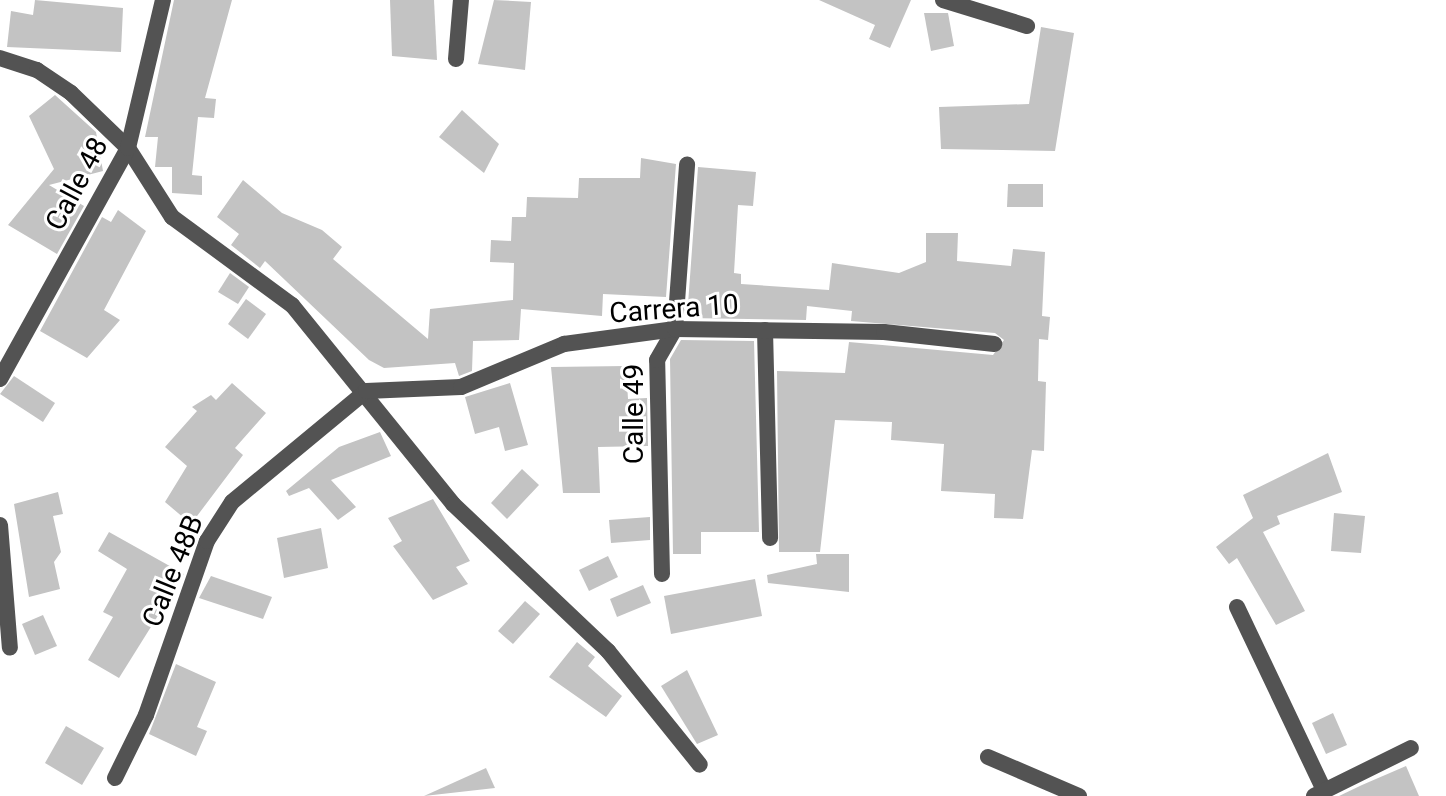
<!DOCTYPE html>
<html>
<head>
<meta charset="utf-8">
<style>
  body { margin:0 }
  #map { position:relative; width:1446px; height:796px; overflow:hidden; background:#fff; font-family:Roboto,sans-serif }
  div>[style] { position:absolute }
  [style*='--x'] { left:calc(var(--x)*1px); top:calc(var(--y)*1px); width:calc(var(--w)*1px); rotate:calc(var(--a)*1deg) }
  .building>* { inset:0; background:#c3c3c3 }
  .minor>* { height:16px; margin:-8px; padding:0 8px; transform-origin:8px; border-radius:8px; background:#535353 }
  span { translate:-50% -50%; white-space:nowrap; text-align:center; line-height:1.15; -webkit-text-stroke:6px #fff; paint-order:stroke }
  .street-label { font-size:28px; color:#000 }
</style>
</head>
<body>
<div id="map">
  <div class="building">
    <div style="clip-path:polygon(35px 0,123px 8px,121px 52px,7px 47px,11px 11px,33px 15px)"></div>
    <div style="clip-path:polygon(174px 0,232px 0,205px 98px,216px 99px,214px 118px,198px 117px,192px 175px,202px 176px,202px 195px,172px 193px,172px 167px,155px 167px,158px 137px,145px 137px)"></div>
    <div style="clip-path:polygon(390px 0,434px 0,437px 60px,392px 56px)"></div>
    <div style="clip-path:polygon(494px 0,531px 2px,525px 70px,478px 64px)"></div>
    <div style="clip-path:polygon(819px 0,911px 0,890px 48px,869px 39px,875px 25px)"></div>
    <div style="clip-path:polygon(924px 13px,948px 13px,954px 46px,931px 51px)"></div>
    <div style="clip-path:polygon(1041px 27px,1074px 33px,1055px 151px,941px 149px,939px 107px,1029px 104px)"></div>
    <div style="clip-path:polygon(55px 95px,96px 132px,103px 171px,49px 185px,84px 206px,57px 254px,8px 225px,54px 169px,29px 116px)"></div>
    <div style="clip-path:polygon(462px 110px,499px 144px,484px 173px,439px 137px)"></div>
    <div style="clip-path:polygon(641px 158px,676px 164px,666px 297px,603px 294px,602px 316px,521px 309px,519px 340px,473px 341px,472px 371px,459px 376px,455px 363px,384px 368px,369px 360px,265px 261px,260px 268px,231px 245px,239px 234px,217px 217px,243px 180px,282px 213px,322px 230px,342px 247px,333px 259px,428px 339px,430px 309px,513px 300px,514px 263px,490px 262px,491px 240px,511px 241px,512px 217px,526px 217px,527px 197px,578px 198px,579px 178px,640px 178px)"></div>
    <div style="clip-path:polygon(698px 167px,756px 172px,753px 206px,738px 205px,734px 273px,741px 274px,741px 284px,829px 290px,832px 263px,899px 273px,926px 262px,926px 233px,958px 233px,957px 261px,1011px 266px,1013px 249px,1045px 252px,1042px 316px,1050px 317px,1048px 340px,1039px 339px,1038px 381px,1046px 382px,1044px 451px,1032px 450px,1023px 519px,994px 518px,995px 494px,941px 491px,944px 444px,891px 440px,892px 422px,835px 420px,820px 552px,779px 552px,777px 371px,845px 373px,849px 342px,993px 355px,1004px 340px,995px 333px,851px 321px,852px 311px,807px 306px,806px 320px,687px 318px)"></div>
    <div style="clip-path:polygon(1008px 184px,1043px 184px,1043px 207px,1007px 207px)"></div>
    <div style="clip-path:polygon(118px 210px,146px 231px,104px 310px,120px 320px,87px 358px,40px 331px,102px 217px,111px 222px)"></div>
    <div style="clip-path:polygon(230px 273px,249px 287px,238px 304px,218px 292px)"></div>
    <div style="clip-path:polygon(246px 299px,266px 314px,248px 339px,228px 324px)"></div>
    <div style="clip-path:polygon(681px 340px,754px 341px,759px 532px,701px 532px,701px 554px,673px 554px,670px 359px)"></div>
    <div style="clip-path:polygon(626px 366px,628px 399px,647px 398px,648px 446px,598px 447px,600px 493px,563px 493px,551px 367px)"></div>
    <div style="clip-path:polygon(14px 376px,55px 403px,43px 422px,0 394px)"></div>
    <div style="clip-path:polygon(232px 383px,266px 413px,235px 448px,243px 455px,191px 524px,165px 502px,187px 466px,165px 447px,197px 411px,192px 407px,211px 395px,216px 400px)"></div>
    <div style="clip-path:polygon(510px 383px,528px 445px,505px 451px,499px 427px,475px 434px,465px 397px)"></div>
    <div style="clip-path:polygon(380px 432px,391px 456px,331px 480px,356px 507px,338px 520px,309px 488px,289px 496px,286px 491px,339px 447px)"></div>
    <div style="clip-path:polygon(1328px 453px,1342px 492px,1277px 516px,1280px 524px,1263px 532px,1305px 611px,1276px 625px,1237px 558px,1229px 564px,1216px 547px,1253px 518px,1243px 495px)"></div>
    <div style="clip-path:polygon(522px 469px,539px 485px,507px 519px,491px 503px)"></div>
    <div style="clip-path:polygon(58px 492px,63px 514px,53px 516px,61px 552px,54px 562px,60px 589px,29px 597px,14px 504px)"></div>
    <div style="clip-path:polygon(433px 499px,470px 561px,456px 567px,468px 584px,433px 600px,393px 546px,402px 541px,388px 518px)"></div>
    <div style="clip-path:polygon(1334px 513px,1365px 516px,1361px 553px,1331px 551px)"></div>
    <div style="clip-path:polygon(650px 517px,650px 540px,611px 543px,609px 520px)"></div>
    <div style="clip-path:polygon(321px 528px,328px 568px,284px 578px,277px 538px)"></div>
    <div style="clip-path:polygon(109px 532px,184px 574px,119px 678px,88px 660px,113px 617px,103px 612px,127px 569px,98px 551px)"></div>
    <div style="clip-path:polygon(816px 554px,849px 554px,849px 592px,768px 583px,767px 575px,817px 564px)"></div>
    <div style="clip-path:polygon(608px 556px,618px 577px,589px 591px,579px 570px)"></div>
    <div style="clip-path:polygon(211px 576px,272px 597px,263px 619px,199px 598px)"></div>
    <div style="clip-path:polygon(755px 579px,762px 616px,671px 634px,664px 596px)"></div>
    <div style="clip-path:polygon(643px 585px,651px 603px,617px 617px,610px 599px)"></div>
    <div style="clip-path:polygon(525px 601px,540px 614px,513px 644px,498px 631px)"></div>
    <div style="clip-path:polygon(43px 615px,57px 646px,35px 655px,22px 624px)"></div>
    <div style="clip-path:polygon(577px 642px,595px 657px,588px 666px,622px 696px,606px 717px,549px 677px)"></div>
    <div style="clip-path:polygon(176px 664px,216px 682px,197px 727px,207px 731px,196px 756px,149px 734px)"></div>
    <div style="clip-path:polygon(687px 670px,718px 735px,697px 744px,661px 686px)"></div>
    <div style="clip-path:polygon(1333px 713px,1347px 745px,1326px 754px,1312px 723px)"></div>
    <div style="clip-path:polygon(66px 726px,104px 748px,82px 785px,45px 763px)"></div>
    <div style="clip-path:polygon(1406px 766px,1419px 796px,1339px 796px,1362px 785px)"></div>
    <div style="clip-path:polygon(486px 768px,495px 788px,424px 796px)"></div>
  </div>
  <div class="minor">
    <div style="--x:943;--y:0;--w:88;--a:17.2"></div>
    <div style="--x:0;--y:58;--w:39;--a:18"></div>
    <div style="--x:37;--y:70;--w:41;--a:34.1"></div>
    <div style="--x:71;--y:93;--w:79;--a:44"></div>
    <div style="--x:128;--y:148;--w:82;--a:57.5"></div>
    <div style="--x:172;--y:217;--w:149;--a:36.3"></div>
    <div style="--x:292;--y:305;--w:256;--a:51"></div>
    <div style="--x:453;--y:504;--w:214;--a:43.5"></div>
    <div style="--x:608;--y:651;--w:146;--a:51.1"></div>
    <div style="--x:456;--y:59;--w:59;--a:-85.2"></div>
    <div style="--x:765;--y:330;--w:208;--a:88.6"></div>
    <div style="--x:0;--y:379;--w:264;--a:-61"></div>
    <div style="--x:128;--y:148;--w:152;--a:-76.7"></div>
    <div style="--x:0;--y:525;--w:123;--a:85.4"></div>
    <div style="--x:662;--y:574;--w:214;--a:-91.3"></div>
    <div style="--x:657;--y:360;--w:36;--a:-60"></div>
    <div style="--x:675;--y:329;--w:165;--a:-85.8"></div>
    <div style="--x:1237;--y:607;--w:203;--a:64.6"></div>
    <div style="--x:988;--y:757;--w:99;--a:23.2"></div>
    <div style="--x:115;--y:778;--w:70;--a:-63.8"></div>
    <div style="--x:146;--y:715;--w:184;--a:-70.7"></div>
    <div style="--x:207;--y:541;--w:46;--a:-57.3"></div>
    <div style="--x:232;--y:502;--w:174;--a:-39.6"></div>
    <div style="--x:366;--y:391;--w:95;--a:-2.4"></div>
    <div style="--x:461;--y:387;--w:112;--a:-22.7"></div>
    <div style="--x:564;--y:344;--w:112;--a:-7.7"></div>
    <div style="--x:675;--y:329;--w:209;--a:0.8"></div>
    <div style="--x:884;--y:332;--w:111;--a:6.2"></div>
    <div style="--x:1314;--y:796;--w:108;--a:-26.3"></div>
  </div>
  <div class="street-label">
    <span style="left:77px;top:184px;rotate:-62deg">Calle 48</span>
    <span style="left:674px;top:309px;rotate:-4deg">Carrera 10</span>
    <span style="left:634px;top:414px;rotate:-90deg">Calle 49</span>
    <span style="left:173px;top:571px;rotate:-68deg">Calle 48B</span>
  </div>
</div>
</body>
</html>
